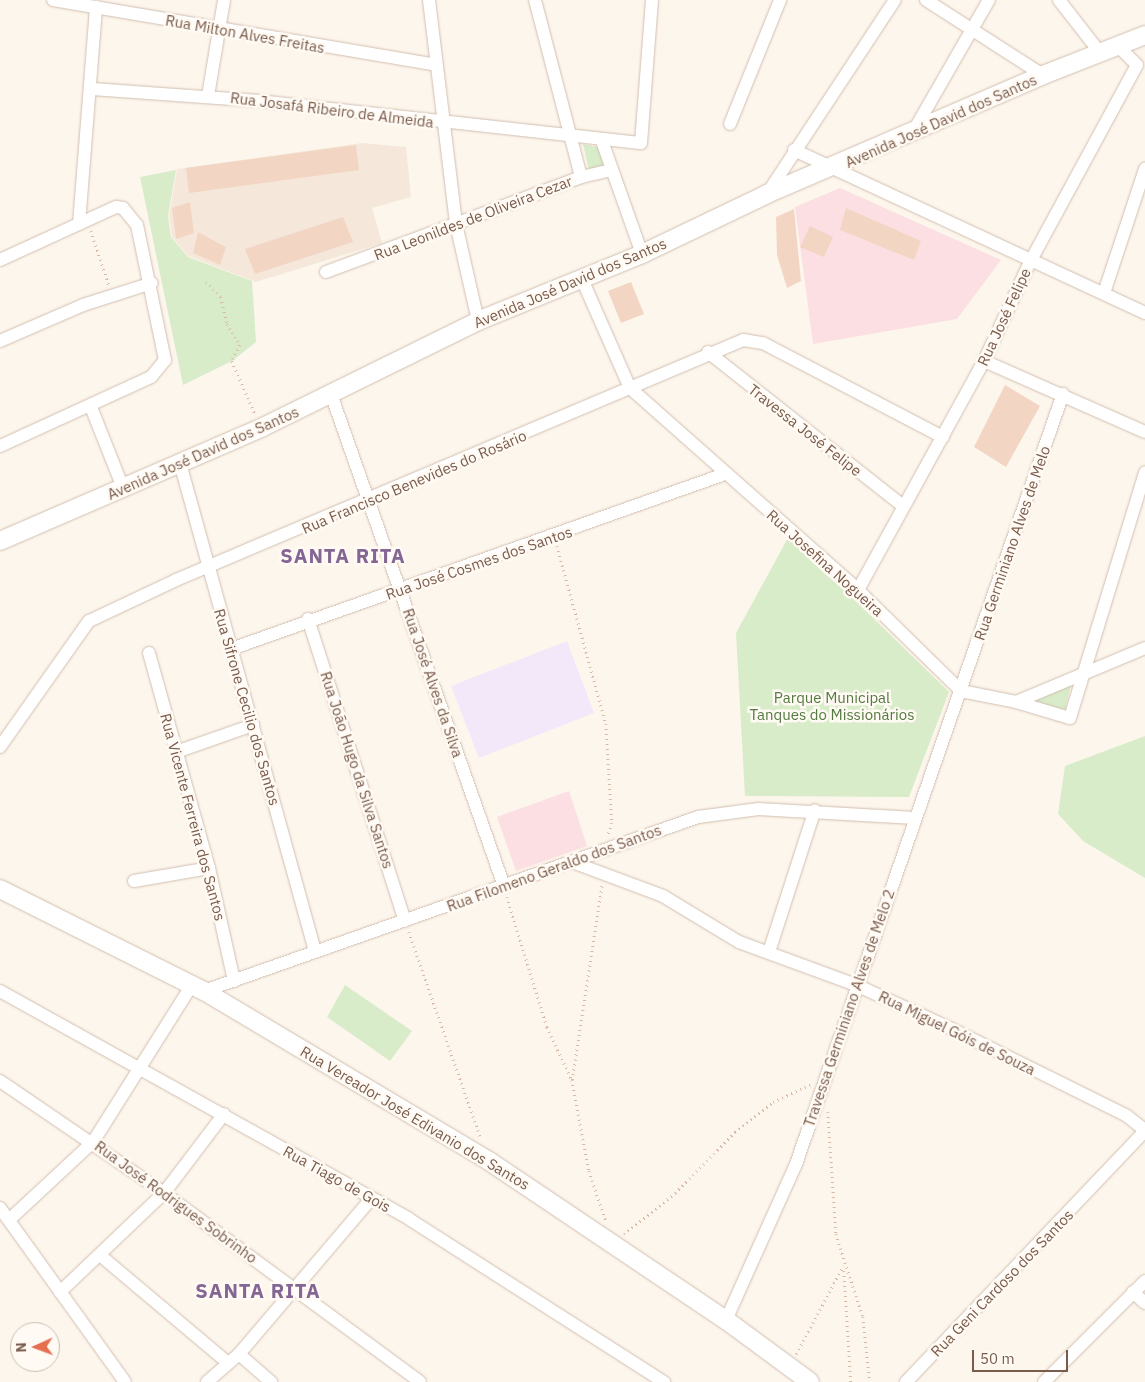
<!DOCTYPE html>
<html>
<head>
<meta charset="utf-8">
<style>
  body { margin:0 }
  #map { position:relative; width:1145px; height:1382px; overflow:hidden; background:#fdf6ec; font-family:"IBM Plex Sans",sans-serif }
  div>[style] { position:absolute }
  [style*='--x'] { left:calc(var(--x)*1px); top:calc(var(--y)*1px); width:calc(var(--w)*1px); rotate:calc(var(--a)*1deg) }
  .residential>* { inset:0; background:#f5e8da }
  .education>* { inset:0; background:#f3e8fa }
  .medical>* { inset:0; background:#fbdfe3 }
  .green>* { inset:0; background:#d8ecc9 }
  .building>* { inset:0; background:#f3d5c3 }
  .path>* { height:2.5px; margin-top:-1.25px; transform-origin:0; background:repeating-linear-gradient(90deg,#d9b8a5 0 1px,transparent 0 5px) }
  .roads { filter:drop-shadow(0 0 1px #d1beb0) drop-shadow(0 0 1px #d1beb0) }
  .street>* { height:12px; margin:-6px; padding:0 6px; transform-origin:6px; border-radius:6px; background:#fff }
  .secondary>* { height:18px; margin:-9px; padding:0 9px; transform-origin:9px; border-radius:9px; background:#fff }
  span { translate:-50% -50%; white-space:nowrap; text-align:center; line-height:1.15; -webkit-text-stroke:5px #fffaf3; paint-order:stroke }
  .street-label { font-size:15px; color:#7a5c4d }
  .park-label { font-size:15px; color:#537a41 }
  .district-label { font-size:20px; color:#846695; font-weight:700; letter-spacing:1px }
  .north { position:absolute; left:10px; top:1322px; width:50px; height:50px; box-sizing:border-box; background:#fffaf3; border:1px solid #cabbb1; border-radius:50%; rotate:268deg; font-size:14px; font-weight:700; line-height:20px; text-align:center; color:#7a5c4d }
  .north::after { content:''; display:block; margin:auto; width:18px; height:22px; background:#e76f51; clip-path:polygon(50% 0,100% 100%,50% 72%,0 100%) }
  .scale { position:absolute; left:972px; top:1350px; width:96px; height:22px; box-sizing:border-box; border:2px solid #7a5c4d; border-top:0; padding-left:6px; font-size:15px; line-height:18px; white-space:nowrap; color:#7a5c4d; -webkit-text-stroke:4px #fffaf3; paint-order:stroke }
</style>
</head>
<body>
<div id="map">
  <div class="residential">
    <div style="clip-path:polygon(362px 143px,406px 147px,411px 197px,372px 208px,382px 243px,256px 282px,188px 256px,172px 237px,169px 216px,177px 169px)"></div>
  </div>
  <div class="education">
    <div style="clip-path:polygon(567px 641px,594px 713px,479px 758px,451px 686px)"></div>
  </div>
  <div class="medical">
    <div style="clip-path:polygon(840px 188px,1001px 260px,957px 319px,813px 344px,795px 207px)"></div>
    <div style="clip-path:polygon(569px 791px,587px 846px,516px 871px,497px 817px)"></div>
  </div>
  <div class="green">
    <div style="clip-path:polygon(583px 144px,601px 148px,607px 165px,589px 170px)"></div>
    <div style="clip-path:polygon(176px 170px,168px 216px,171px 237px,188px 257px,252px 281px,256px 342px,232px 361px,183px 385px,140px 177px)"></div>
    <div style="clip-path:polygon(789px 536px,949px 692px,909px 797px,745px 796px,736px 633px)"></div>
    <div style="clip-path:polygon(1072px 681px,1065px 710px,1033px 701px)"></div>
    <div style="clip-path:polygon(1145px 736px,1145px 878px,1083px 841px,1058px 814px,1065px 766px)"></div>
    <div style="clip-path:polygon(345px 985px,412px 1031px,390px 1061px,327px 1017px)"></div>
  </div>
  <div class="building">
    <div style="clip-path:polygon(356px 145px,359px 170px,189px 193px,186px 168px)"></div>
    <div style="clip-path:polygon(190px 202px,194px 233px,176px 239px,172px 208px)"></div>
    <div style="clip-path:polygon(846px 208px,921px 241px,914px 260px,840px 230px)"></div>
    <div style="clip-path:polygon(794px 209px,801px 281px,787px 288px,777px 255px,776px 217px)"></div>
    <div style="clip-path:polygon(343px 217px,353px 242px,255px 274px,245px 249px)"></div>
    <div style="clip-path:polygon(810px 226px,833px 237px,824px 257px,800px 247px)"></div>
    <div style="clip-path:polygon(198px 232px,226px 247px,220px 265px,193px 253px)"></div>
    <div style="clip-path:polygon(631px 282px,644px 314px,621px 323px,608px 291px)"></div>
    <div style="clip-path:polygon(1005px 385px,1040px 406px,1006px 467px,974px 447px)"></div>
  </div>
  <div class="path">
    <div style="--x:91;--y:231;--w:57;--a:71.6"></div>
    <div style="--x:206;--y:282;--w:21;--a:45"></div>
    <div style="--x:221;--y:297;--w:28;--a:77"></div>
    <div style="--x:227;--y:324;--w:25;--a:58"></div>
    <div style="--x:240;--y:345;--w:18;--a:117"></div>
    <div style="--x:232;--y:361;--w:58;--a:66.5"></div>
    <div style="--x:557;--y:546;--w:185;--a:74.6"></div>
    <div style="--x:606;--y:724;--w:99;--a:86.5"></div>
    <div style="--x:612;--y:823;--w:13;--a:108"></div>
    <div style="--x:507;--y:897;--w:136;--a:72.9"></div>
    <div style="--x:547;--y:1027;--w:59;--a:64.7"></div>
    <div style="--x:572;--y:1080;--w:93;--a:79.4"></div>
    <div style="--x:589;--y:1171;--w:53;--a:71.2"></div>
    <div style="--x:409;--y:932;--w:219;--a:70.8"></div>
    <div style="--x:572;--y:1080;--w:197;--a:-81.3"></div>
    <div style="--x:828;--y:1112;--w:122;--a:86.2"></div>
    <div style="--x:836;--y:1234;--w:87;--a:72"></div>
    <div style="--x:863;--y:1317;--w:65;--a:83.9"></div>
    <div style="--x:624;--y:1234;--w:65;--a:-38.8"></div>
    <div style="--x:675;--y:1193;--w:86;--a:-45.5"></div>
    <div style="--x:735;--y:1132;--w:48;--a:-38.3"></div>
    <div style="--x:773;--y:1102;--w:42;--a:-25.3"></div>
    <div style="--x:844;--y:1271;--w:111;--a:86.4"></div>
    <div style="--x:796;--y:1354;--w:100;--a:-61.9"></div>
  </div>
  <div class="roads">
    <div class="street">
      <div style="--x:53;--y:0;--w:389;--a:9.6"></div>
      <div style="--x:429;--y:0;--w:226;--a:83.1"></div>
      <div style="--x:456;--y:224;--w:99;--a:77.2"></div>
      <div style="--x:535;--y:0;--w:183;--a:75.4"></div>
      <div style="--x:926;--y:0;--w:139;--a:32.7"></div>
      <div style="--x:1059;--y:0;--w:68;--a:52.1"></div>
      <div style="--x:92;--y:89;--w:168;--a:4.1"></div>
      <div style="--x:260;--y:101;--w:383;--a:6.3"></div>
      <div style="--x:641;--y:143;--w:143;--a:-85.6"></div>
      <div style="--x:208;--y:96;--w:97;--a:-80.5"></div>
      <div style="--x:730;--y:124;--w:134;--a:-68"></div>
      <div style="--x:913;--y:132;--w:152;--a:-60.1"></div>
      <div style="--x:602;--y:141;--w:120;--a:70.5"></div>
      <div style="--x:794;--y:150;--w:387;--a:24.9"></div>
      <div style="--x:767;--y:194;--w:232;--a:-56.6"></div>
      <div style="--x:79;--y:224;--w:218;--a:-85.5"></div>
      <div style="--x:0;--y:260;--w:128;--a:-24.6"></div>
      <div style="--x:116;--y:207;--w:7;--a:8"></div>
      <div style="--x:123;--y:208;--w:22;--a:51"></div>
      <div style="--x:137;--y:225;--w:138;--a:78.3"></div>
      <div style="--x:165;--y:360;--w:22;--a:129"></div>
      <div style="--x:151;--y:377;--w:166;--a:155.4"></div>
      <div style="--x:326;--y:272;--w:272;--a:-20.4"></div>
      <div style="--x:581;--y:177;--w:32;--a:-13"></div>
      <div style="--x:581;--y:277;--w:121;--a:66.2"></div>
      <div style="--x:630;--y:388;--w:305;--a:41.5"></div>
      <div style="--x:858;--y:590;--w:144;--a:44.4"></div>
      <div style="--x:961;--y:691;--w:56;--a:11.3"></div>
      <div style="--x:1016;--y:702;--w:140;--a:-22.7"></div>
      <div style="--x:1104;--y:293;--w:131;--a:-71.7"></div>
      <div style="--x:0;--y:341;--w:90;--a:-23.4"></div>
      <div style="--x:83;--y:305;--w:72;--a:-17.7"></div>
      <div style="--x:708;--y:352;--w:248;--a:38.3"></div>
      <div style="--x:984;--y:361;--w:176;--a:23.8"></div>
      <div style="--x:331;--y:394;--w:522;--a:70.63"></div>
      <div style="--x:91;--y:407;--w:87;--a:68.4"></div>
      <div style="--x:180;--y:463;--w:506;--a:74.54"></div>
      <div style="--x:858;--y:590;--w:261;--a:-61.2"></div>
      <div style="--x:984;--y:361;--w:109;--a:-65.1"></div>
      <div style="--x:1030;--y:262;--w:224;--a:-61.5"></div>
      <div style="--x:1137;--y:65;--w:25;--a:-135"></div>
      <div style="--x:308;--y:619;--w:317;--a:72.2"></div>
      <div style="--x:231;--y:649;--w:524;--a:-19.51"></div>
      <div style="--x:149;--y:653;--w:223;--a:74.4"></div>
      <div style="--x:209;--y:868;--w:116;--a:77.5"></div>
      <div style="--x:1016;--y:702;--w:56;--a:16.5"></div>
      <div style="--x:1070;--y:718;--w:257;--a:-73"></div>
      <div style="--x:0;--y:747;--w:154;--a:-54.8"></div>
      <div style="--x:89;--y:621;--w:96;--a:-25.2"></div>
      <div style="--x:176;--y:580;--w:616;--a:-22.94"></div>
      <div style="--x:743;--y:340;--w:20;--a:9"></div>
      <div style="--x:763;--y:343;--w:203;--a:27.6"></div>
      <div style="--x:176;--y:752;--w:82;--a:-19.3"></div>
      <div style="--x:572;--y:862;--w:97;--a:20.5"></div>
      <div style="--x:663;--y:896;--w:89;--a:31.2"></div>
      <div style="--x:739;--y:942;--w:125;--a:20.2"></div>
      <div style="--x:856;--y:985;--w:106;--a:24.6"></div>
      <div style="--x:952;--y:1029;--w:195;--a:26.4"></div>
      <div style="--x:1127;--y:1116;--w:23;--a:38"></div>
      <div style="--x:134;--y:881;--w:76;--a:-9.8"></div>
      <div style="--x:769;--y:952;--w:149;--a:-72.1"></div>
      <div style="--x:0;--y:991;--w:468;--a:29.1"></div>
      <div style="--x:409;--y:1219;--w:303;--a:32.6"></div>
      <div style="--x:204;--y:991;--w:524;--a:-19.4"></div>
      <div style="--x:698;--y:817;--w:61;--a:-7.6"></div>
      <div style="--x:758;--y:809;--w:157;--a:3.3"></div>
      <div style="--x:0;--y:1081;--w:199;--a:34.3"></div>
      <div style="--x:164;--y:1193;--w:318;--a:36.4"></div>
      <div style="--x:0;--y:1208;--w:214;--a:54.3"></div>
      <div style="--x:9;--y:1220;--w:115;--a:-42.9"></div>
      <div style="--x:93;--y:1142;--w:182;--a:-57.8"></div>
      <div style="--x:101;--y:1256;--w:165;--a:40.1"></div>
      <div style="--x:60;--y:1292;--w:144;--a:-43.6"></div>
      <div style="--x:164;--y:1193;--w:99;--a:-52.8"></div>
      <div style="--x:1133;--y:1292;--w:16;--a:43"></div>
      <div style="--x:726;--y:1320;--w:171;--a:-65.8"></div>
      <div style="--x:796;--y:1164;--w:815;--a:-70.88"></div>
      <div style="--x:239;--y:1354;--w:43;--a:41.2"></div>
      <div style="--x:207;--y:1382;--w:43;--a:-41.2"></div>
      <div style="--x:239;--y:1354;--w:204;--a:-49.6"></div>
      <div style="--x:906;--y:1382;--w:347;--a:-46.4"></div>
      <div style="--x:1044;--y:1382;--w:143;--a:-45"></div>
    </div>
    <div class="secondary">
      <div style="--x:0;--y:541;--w:287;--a:-23.4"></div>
      <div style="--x:263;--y:427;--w:240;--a:-26.2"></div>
      <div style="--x:478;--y:321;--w:177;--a:-22.2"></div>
      <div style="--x:642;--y:254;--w:139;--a:-25.6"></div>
      <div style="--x:767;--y:194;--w:301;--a:-23.3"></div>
      <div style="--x:1043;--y:75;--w:110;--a:-21.4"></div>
      <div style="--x:0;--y:889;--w:228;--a:26.6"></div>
      <div style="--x:204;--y:991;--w:332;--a:30.8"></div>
      <div style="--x:489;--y:1161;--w:285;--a:33.9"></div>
      <div style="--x:726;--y:1320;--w:104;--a:36.4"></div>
    </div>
  </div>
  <div class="street-label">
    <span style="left:245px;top:34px;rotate:10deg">Rua Milton Alves Freitas</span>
    <span style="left:332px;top:110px;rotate:7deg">Rua Josafá Ribeiro de Almeida</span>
    <span style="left:941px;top:121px;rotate:-24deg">Avenida José David dos Santos</span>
    <span style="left:473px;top:218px;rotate:-21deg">Rua Leonildes de Oliveira Cezar</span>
    <span style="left:570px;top:283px;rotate:-23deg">Avenida José David dos Santos</span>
    <span style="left:1004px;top:317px;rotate:-65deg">Rua José Felipe</span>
    <span style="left:805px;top:430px;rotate:38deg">Travessa José Felipe</span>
    <span style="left:203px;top:453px;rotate:-24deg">Avenida José David dos Santos</span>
    <span style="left:414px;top:482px;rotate:-23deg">Rua Francisco Benevides do Rosário</span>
    <span style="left:1012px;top:543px;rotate:-71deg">Rua Germiniano Alves de Melo</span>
    <span style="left:479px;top:563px;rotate:-19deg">Rua José Cosmes dos Santos</span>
    <span style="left:825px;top:563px;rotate:42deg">Rua Josefina Nogueira</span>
    <span style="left:433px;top:683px;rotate:71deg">Rua José Alves da Silva</span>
    <span style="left:247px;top:707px;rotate:74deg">Rua Sifrone Cecilio dos Santos</span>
    <span style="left:357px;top:770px;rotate:72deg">Rua João Hugo da Silva Santos</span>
    <span style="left:193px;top:817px;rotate:75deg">Rua Vicente Ferreira dos Santos</span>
    <span style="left:554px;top:868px;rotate:-20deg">Rua Filomeno Geraldo dos Santos</span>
    <span style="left:849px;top:1008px;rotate:-71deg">Travessa Germiniano Alves de Melo 2</span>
    <span style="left:957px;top:1033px;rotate:26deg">Rua Miguel Góis de Souza</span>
    <span style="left:415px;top:1118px;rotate:31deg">Rua Vereador José Edivanio dos Santos</span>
    <span style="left:337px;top:1179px;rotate:29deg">Rua Tiago de Gois</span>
    <span style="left:176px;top:1202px;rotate:36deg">Rua José Rodrigues Sobrinho</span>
    <span style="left:1002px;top:1283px;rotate:-46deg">Rua Geni Cardoso dos Santos</span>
  </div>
  <div class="park-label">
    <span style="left:832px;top:706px">Parque Municipal<br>Tanques do Missionários</span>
  </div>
  <div class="district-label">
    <span style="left:343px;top:555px">SANTA RITA</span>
    <span style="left:258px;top:1290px">SANTA RITA</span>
  </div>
  <div class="north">N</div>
  <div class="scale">50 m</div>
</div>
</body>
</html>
